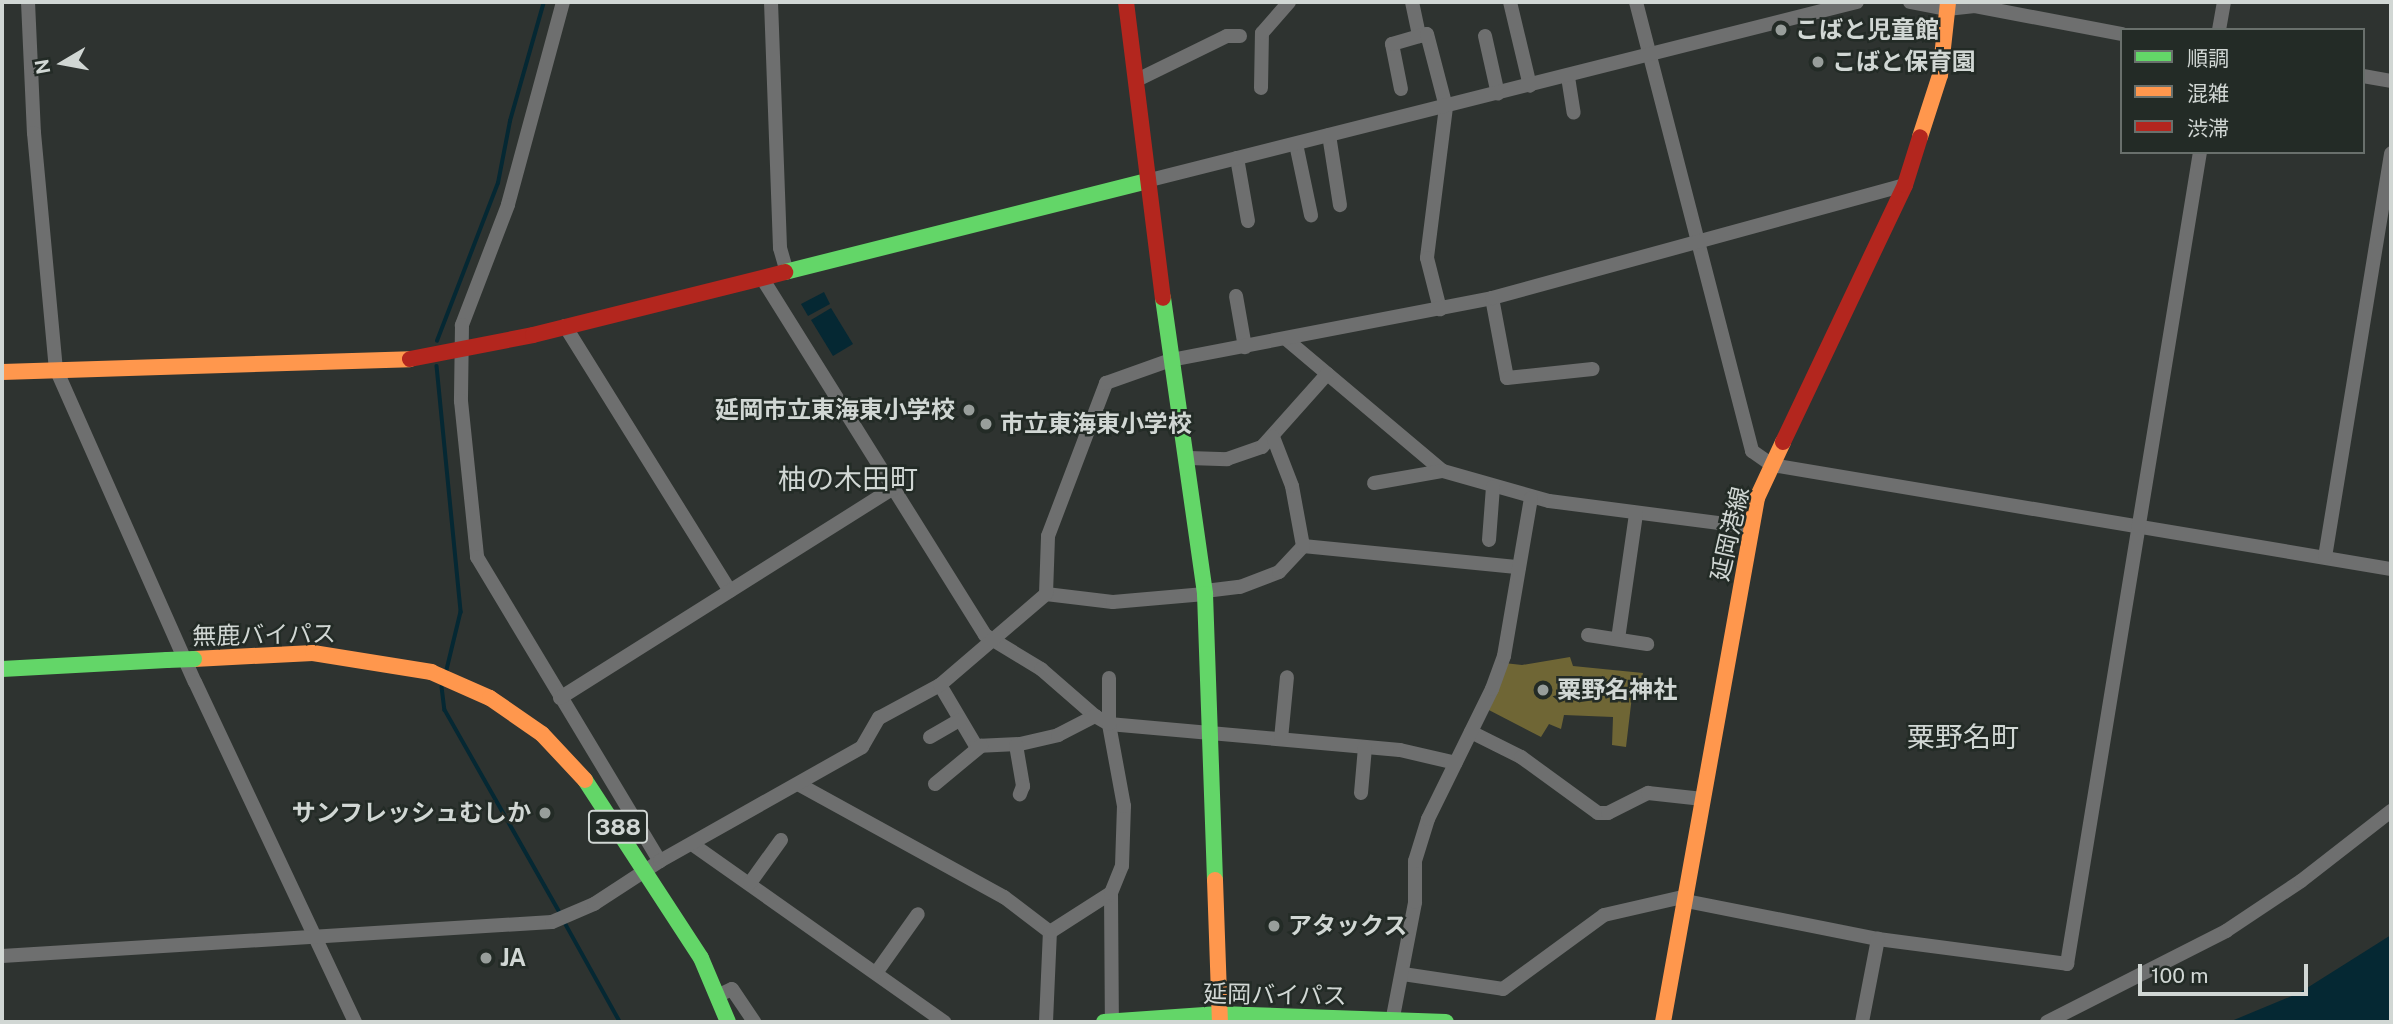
<!DOCTYPE html>
<html>
<head>
<meta charset="utf-8">
<style>
  body { margin:0 }
  #map { position:relative; width:2393px; height:1024px; overflow:hidden; background:#2e3330; font-family:"Public Sans","Noto Sans JP",sans-serif }
  div>[style] { position:absolute }
  [style*='--x'] { left:calc(var(--x)*1px); top:calc(var(--y)*1px); width:calc(var(--w)*1px); rotate:calc(var(--a)*1deg) }
  .forest>* { inset:0; background:#6f6635 }
  .water>* { inset:0; background:#052833 }
  .stream>* { height:3.5px; margin:-1.75px; padding:0 1.75px; transform-origin:1.75px; border-radius:1.75px; background:#052833 }
  .street>* { height:14px; margin:-7px; padding:0 7px; transform-origin:7px; border-radius:7px; background:#6e6f6f }
  .fast>* { height:16px; margin:-8px; padding:0 8px; transform-origin:8px; border-radius:8px; background:#63d668 }
  .slow>* { height:16px; margin:-8px; padding:0 8px; transform-origin:8px; border-radius:8px; background:#ff974d }
  .jam>* { height:16px; margin:-8px; padding:0 8px; transform-origin:8px; border-radius:8px; background:#b3261e }
  .fast-bridge>* { height:16px; margin:-8px; padding:0 8px; transform-origin:8px; border-radius:8px; background:#63d668 }
  .dots>* { width:19px; height:19px; translate:-50% -50%; box-sizing:border-box; border:4px solid #232b26; border-radius:50% }
  span { translate:-50% -50%; white-space:nowrap; text-align:center; line-height:1.15; -webkit-text-stroke:5px #232b26; paint-order:stroke }
  .shield-label span { padding:2px 5px; background:#232b26; border:2px solid; border-radius:5px; -webkit-text-stroke-width:0 }
  .shield-label { font-size:23px; color:#d1d7d4; font-weight:700 }
  .poi-label { font-size:24px; color:#d1d7d4; font-weight:700 }
  .left { translate:0 -50%; text-align:left }
  .right { translate:-100% -50%; text-align:right }
  .street-label { font-size:24px; color:#d1d7d4 }
  .quarter-label { font-size:28px; color:#d1d7d4 }
  .frame { position:absolute; inset:0; border:4px solid #d1d7d4; pointer-events:none }
  .legend { position:absolute; left:2120px; top:28px; width:245px; height:126px; box-sizing:border-box; background:#232b26; border:2px solid #69706c; margin:0; padding:9px 12px; list-style:none; font-size:21px; color:#d1d7d4 }
  .legend li { display:flex; align-items:center; gap:14px; height:35px }
  .legend b { width:35px; border:2px solid #69706c }
  .north { position:absolute; left:28px; top:28px; width:70px; height:70px; -webkit-text-stroke:5px #232b26; paint-order:stroke; rotate:260deg; font-size:19px; font-weight:700; line-height:28px; text-align:center; color:#d1d7d4 }
  .north::after { content:''; display:block; margin:auto; width:24px; height:32px; background:#d1d7d4; clip-path:polygon(50% 0,100% 100%,50% 72%,0 100%) }
  .scale { position:absolute; left:2138px; top:964px; width:170px; height:32px; box-sizing:border-box; border:4px solid #d1d7d4; border-top:0; padding-left:9px; font-size:21px; line-height:24px; white-space:nowrap; color:#d1d7d4; -webkit-text-stroke:5px #232b26; paint-order:stroke }
</style>
</head>
<body>
<div id="map">
  <div class="forest">
    <div style="clip-path:polygon(1570px 657px,1573px 666px,1643px 673px,1642px 678px,1634px 679px,1626px 747px,1612px 745px,1613px 717px,1564px 715px,1561px 729px,1549px 724px,1541px 737px,1485px 708px,1504px 663px,1522px 665px)"></div>
  </div>
  <div class="water">
    <div style="clip-path:polygon(824px 292px,830px 304px,808px 316px,801px 304px)"></div>
    <div style="clip-path:polygon(831px 308px,853px 344px,833px 356px,811px 320px)"></div>
    <div style="clip-path:polygon(2391px 935px,2391px 1022px,2229px 1022px,2299px 993px)"></div>
  </div>
  <div class="stream">
    <div style="--x:437;--y:341;--w:169;--a:-68.9"></div>
    <div style="--x:498;--y:183;--w:63;--a:-79"></div>
    <div style="--x:510;--y:121;--w:124;--a:-74.1"></div>
    <div style="--x:437;--y:366;--w:247;--a:84.4"></div>
    <div style="--x:461;--y:612;--w:60;--a:103.6"></div>
    <div style="--x:442;--y:687;--w:23;--a:83"></div>
    <div style="--x:445;--y:710;--w:235;--a:60.4"></div>
    <div style="--x:564;--y:921;--w:113;--a:60.9"></div>
  </div>
  <div class="street">
    <div style="--x:28;--y:2;--w:131;--a:87.4"></div>
    <div style="--x:34;--y:133;--w:237;--a:84.7"></div>
    <div style="--x:56;--y:369;--w:342;--a:66.1"></div>
    <div style="--x:195;--y:682;--w:376;--a:64.8"></div>
    <div style="--x:563;--y:2;--w:210;--a:105.2"></div>
    <div style="--x:508;--y:205;--w:129;--a:111"></div>
    <div style="--x:462;--y:325;--w:76;--a:90.8"></div>
    <div style="--x:461;--y:401;--w:157;--a:84.1"></div>
    <div style="--x:477;--y:557;--w:355;--a:59"></div>
    <div style="--x:771;--y:2;--w:246;--a:87.9"></div>
    <div style="--x:780;--y:248;--w:25;--a:74"></div>
    <div style="--x:1412;--y:2;--w:35;--a:78"></div>
    <div style="--x:1510;--y:2;--w:86;--a:76.6"></div>
    <div style="--x:1636;--y:2;--w:464;--a:75.5"></div>
    <div style="--x:1752;--y:451;--w:24;--a:35"></div>
    <div style="--x:1772;--y:465;--w:628;--a:9.54"></div>
    <div style="--x:1910;--y:2;--w:38;--a:11"></div>
    <div style="--x:1947;--y:9;--w:28;--a:-6"></div>
    <div style="--x:1975;--y:6;--w:150;--a:10.8"></div>
    <div style="--x:2219;--y:30;--w:28;--a:-80"></div>
    <div style="--x:1485;--y:36;--w:59;--a:77.4"></div>
    <div style="--x:2363;--y:76;--w:28;--a:10"></div>
    <div style="--x:1568;--y:77;--w:36;--a:81"></div>
    <div style="--x:1137;--y:80;--w:100;--a:-26.1"></div>
    <div style="--x:1227;--y:36;--w:13;--a:0"></div>
    <div style="--x:1261;--y:88;--w:55;--a:-89"></div>
    <div style="--x:1262;--y:33;--w:41;--a:-48.9"></div>
    <div style="--x:1401;--y:89;--w:46;--a:-101.3"></div>
    <div style="--x:1392;--y:44;--w:36;--a:-16"></div>
    <div style="--x:1427;--y:34;--w:75;--a:75.4"></div>
    <div style="--x:1446;--y:107;--w:152;--a:97.2"></div>
    <div style="--x:1427;--y:258;--w:53;--a:75.7"></div>
    <div style="--x:1329;--y:135;--w:71;--a:81.1"></div>
    <div style="--x:1296;--y:144;--w:73;--a:78.1"></div>
    <div style="--x:1237;--y:158;--w:64;--a:80.1"></div>
    <div style="--x:1146;--y:181;--w:733;--a:-14.13"></div>
    <div style="--x:762;--y:278;--w:421;--a:58"></div>
    <div style="--x:985;--y:635;--w:66;--a:31.3"></div>
    <div style="--x:1041;--y:669;--w:72;--a:41"></div>
    <div style="--x:1095;--y:716;--w:16;--a:30"></div>
    <div style="--x:1109;--y:724;--w:292;--a:5.1"></div>
    <div style="--x:1400;--y:750;--w:57;--a:13.1"></div>
    <div style="--x:1236;--y:296;--w:52;--a:80"></div>
    <div style="--x:1492;--y:298;--w:81;--a:79.4"></div>
    <div style="--x:1507;--y:378;--w:86;--a:-6"></div>
    <div style="--x:565;--y:326;--w:312;--a:58.1"></div>
    <div style="--x:1286;--y:339;--w:205;--a:40.1"></div>
    <div style="--x:1443;--y:471;--w:110;--a:15.8"></div>
    <div style="--x:1549;--y:501;--w:203;--a:7.4"></div>
    <div style="--x:1189;--y:458;--w:38;--a:2"></div>
    <div style="--x:1227;--y:459;--w:37;--a:-19"></div>
    <div style="--x:1262;--y:447;--w:98;--a:-48.3"></div>
    <div style="--x:1374;--y:483;--w:70;--a:-9.9"></div>
    <div style="--x:1489;--y:540;--w:53;--a:-85.7"></div>
    <div style="--x:1303;--y:546;--w:217;--a:5.6"></div>
    <div style="--x:2325;--y:557;--w:409;--a:-80.7"></div>
    <div style="--x:1205;--y:591;--w:35;--a:-7"></div>
    <div style="--x:1240;--y:587;--w:42;--a:-21"></div>
    <div style="--x:1279;--y:572;--w:35;--a:-47"></div>
    <div style="--x:1303;--y:546;--w:61;--a:-100.4"></div>
    <div style="--x:1292;--y:486;--w:53;--a:-111.2"></div>
    <div style="--x:1046;--y:594;--w:67;--a:6.8"></div>
    <div style="--x:1113;--y:602;--w:92;--a:-5"></div>
    <div style="--x:1588;--y:635;--w:60;--a:8.7"></div>
    <div style="--x:1618;--y:639;--w:126;--a:-81.8"></div>
    <div style="--x:940;--y:685;--w:71;--a:59.5"></div>
    <div style="--x:976;--y:746;--w:44;--a:-2.6"></div>
    <div style="--x:1020;--y:744;--w:39;--a:-13"></div>
    <div style="--x:1058;--y:735;--w:42;--a:-27.2"></div>
    <div style="--x:560;--y:698;--w:394;--a:-32.2"></div>
    <div style="--x:1471;--y:732;--w:56;--a:26.6"></div>
    <div style="--x:1521;--y:757;--w:95;--a:36"></div>
    <div style="--x:1598;--y:813;--w:10;--a:0"></div>
    <div style="--x:1608;--y:813;--w:45;--a:-26.6"></div>
    <div style="--x:1648;--y:793;--w:55;--a:6.2"></div>
    <div style="--x:930;--y:737;--w:34;--a:-30"></div>
    <div style="--x:1281;--y:739;--w:62;--a:-84.5"></div>
    <div style="--x:1016;--y:745;--w:42;--a:80.3"></div>
    <div style="--x:1023;--y:786;--w:9;--a:111"></div>
    <div style="--x:935;--y:784;--w:60;--a:-39.6"></div>
    <div style="--x:800;--y:785;--w:233;--a:28.8"></div>
    <div style="--x:1004;--y:897;--w:58;--a:37.3"></div>
    <div style="--x:1361;--y:793;--w:46;--a:-85"></div>
    <div style="--x:692;--y:844;--w:309;--a:35.2"></div>
    <div style="--x:750;--y:883;--w:53;--a:-54.2"></div>
    <div style="--x:1111;--y:893;--w:129;--a:89.6"></div>
    <div style="--x:1686;--y:901;--w:196;--a:11.2"></div>
    <div style="--x:1878;--y:939;--w:191;--a:7.5"></div>
    <div style="--x:2067;--y:964;--w:823;--a:-80.7"></div>
    <div style="--x:2;--y:956;--w:551;--a:-3.54"></div>
    <div style="--x:552;--y:922;--w:46;--a:-23.2"></div>
    <div style="--x:594;--y:904;--w:79;--a:-33.1"></div>
    <div style="--x:660;--y:861;--w:232;--a:-29.4"></div>
    <div style="--x:862;--y:747;--w:34;--a:-60"></div>
    <div style="--x:879;--y:718;--w:69;--a:-28.4"></div>
    <div style="--x:940;--y:685;--w:140;--a:-40.6"></div>
    <div style="--x:1046;--y:594;--w:58;--a:-88"></div>
    <div style="--x:1048;--y:536;--w:164;--a:-69.2"></div>
    <div style="--x:1106;--y:383;--w:69;--a:-19.5"></div>
    <div style="--x:1171;--y:360;--w:327;--a:-10.9"></div>
    <div style="--x:1492;--y:298;--w:428;--a:-15.3"></div>
    <div style="--x:876;--y:973;--w:72;--a:-54.6"></div>
    <div style="--x:1403;--y:974;--w:101;--a:8.5"></div>
    <div style="--x:1503;--y:989;--w:125;--a:-36.2"></div>
    <div style="--x:1604;--y:915;--w:85;--a:-12.9"></div>
    <div style="--x:719;--y:995;--w:14;--a:-25"></div>
    <div style="--x:732;--y:989;--w:40;--a:56"></div>
    <div style="--x:1046;--y:1022;--w:90;--a:-87.5"></div>
    <div style="--x:1050;--y:932;--w:72;--a:-32.6"></div>
    <div style="--x:1111;--y:893;--w:29;--a:-68"></div>
    <div style="--x:1122;--y:866;--w:60;--a:-88.1"></div>
    <div style="--x:1124;--y:806;--w:83;--a:-100.4"></div>
    <div style="--x:1109;--y:724;--w:46;--a:-90"></div>
    <div style="--x:1392;--y:1022;--w:122;--a:-79.1"></div>
    <div style="--x:1415;--y:902;--w:41;--a:-90"></div>
    <div style="--x:1415;--y:861;--w:44;--a:-72.8"></div>
    <div style="--x:1428;--y:819;--w:145;--a:-63.8"></div>
    <div style="--x:1492;--y:689;--w:35;--a:-70"></div>
    <div style="--x:1504;--y:656;--w:160;--a:-80.3"></div>
    <div style="--x:1862;--y:1022;--w:85;--a:-79.1"></div>
    <div style="--x:2047;--y:1022;--w:201;--a:-26.9"></div>
    <div style="--x:2226;--y:931;--w:90;--a:-33.7"></div>
    <div style="--x:2301;--y:881;--w:114;--a:-37.9"></div>
  </div>
  <div class="fast">
    <div style="--x:785;--y:272;--w:372;--a:-14.1"></div>
    <div style="--x:1163;--y:298;--w:299;--a:81.9"></div>
    <div style="--x:1205;--y:594;--w:286;--a:88"></div>
    <div style="--x:2;--y:669;--w:165;--a:-3.1"></div>
    <div style="--x:585;--y:780;--w:212;--a:56.9"></div>
    <div style="--x:701;--y:958;--w:69;--a:67.1"></div>
    <div style="--x:1104;--y:1022;--w:115;--a:-4"></div>
    <div style="--x:1219;--y:1014;--w:227;--a:2"></div>
  </div>
  <div class="slow">
    <div style="--x:1920;--y:137;--w:65;--a:-72.1"></div>
    <div style="--x:1940;--y:75;--w:73;--a:-83.7"></div>
    <div style="--x:2;--y:372;--w:408;--a:-1.8"></div>
    <div style="--x:194;--y:659;--w:119;--a:-2.9"></div>
    <div style="--x:313;--y:653;--w:120;--a:9.1"></div>
    <div style="--x:431;--y:672;--w:64;--a:23.8"></div>
    <div style="--x:490;--y:698;--w:63;--a:34.7"></div>
    <div style="--x:542;--y:734;--w:63;--a:46.9"></div>
    <div style="--x:1215;--y:880;--w:142;--a:88"></div>
    <div style="--x:1663;--y:1022;--w:532;--a:-79.83"></div>
    <div style="--x:1757;--y:498;--w:62;--a:-65.1"></div>
  </div>
  <div class="jam">
    <div style="--x:1126;--y:2;--w:298;--a:82.9"></div>
    <div style="--x:410;--y:359;--w:125;--a:-11"></div>
    <div style="--x:533;--y:335;--w:260;--a:-14"></div>
    <div style="--x:1783;--y:442;--w:284;--a:-64.6"></div>
    <div style="--x:1905;--y:185;--w:50;--a:-72.6"></div>
  </div>
  <div class="fast-bridge">
    <div style="--x:167;--y:660;--w:27;--a:-2"></div>
  </div>
  <div class="dots">
    <div style="left:1781px;top:30px;background:#989e9b"></div>
    <div style="left:1818px;top:62px;background:#989e9b"></div>
    <div style="left:969px;top:410px;background:#989e9b"></div>
    <div style="left:986px;top:424px;background:#989e9b"></div>
    <div style="left:1543px;top:690px;background:#989e9b"></div>
    <div style="left:545px;top:813px;background:#989e9b"></div>
    <div style="left:1274px;top:926px;background:#989e9b"></div>
    <div style="left:486px;top:958px;background:#989e9b"></div>
  </div>
  <div class="shield-label">
    <span style="left:618px;top:827px">388</span>
  </div>
  <div class="poi-label">
    <span class="left" style="left:1795px;top:30px">こばと児童館</span>
    <span class="left" style="left:1832px;top:62px">こばと保育園</span>
    <span class="right" style="left:955px;top:410px">延岡市立東海東小学校</span>
    <span class="left" style="left:1000px;top:424px">市立東海東小学校</span>
    <span class="left" style="left:1557px;top:690px">粟野名神社</span>
    <span class="right" style="left:531px;top:813px">サンフレッシュむしか</span>
    <span class="left" style="left:1288px;top:926px">アタックス</span>
    <span class="left" style="left:500px;top:958px">JA</span>
  </div>
  <div class="street-label">
    <span style="left:1730px;top:534px;rotate:-77deg">延岡港線</span>
    <span style="left:264px;top:635px;rotate:-1deg">無鹿バイパス</span>
    <span style="left:1275px;top:995px;rotate:1deg">延岡バイパス</span>
  </div>
  <div class="quarter-label">
    <span style="left:848px;top:479px">柚の木田町</span>
    <span style="left:1963px;top:737px">粟野名町</span>
  </div>
  <div class="frame"></div>
  <ul class="legend">
  <li><b style="height:9px;background:#63d668"></b>順調</li>
  <li><b style="height:9px;background:#ff974d"></b>混雑</li>
  <li><b style="height:9px;background:#b3261e"></b>渋滞</li>
  </ul>
  <div class="north">N</div>
  <div class="scale">100 m</div>
</div>
</body>
</html>
